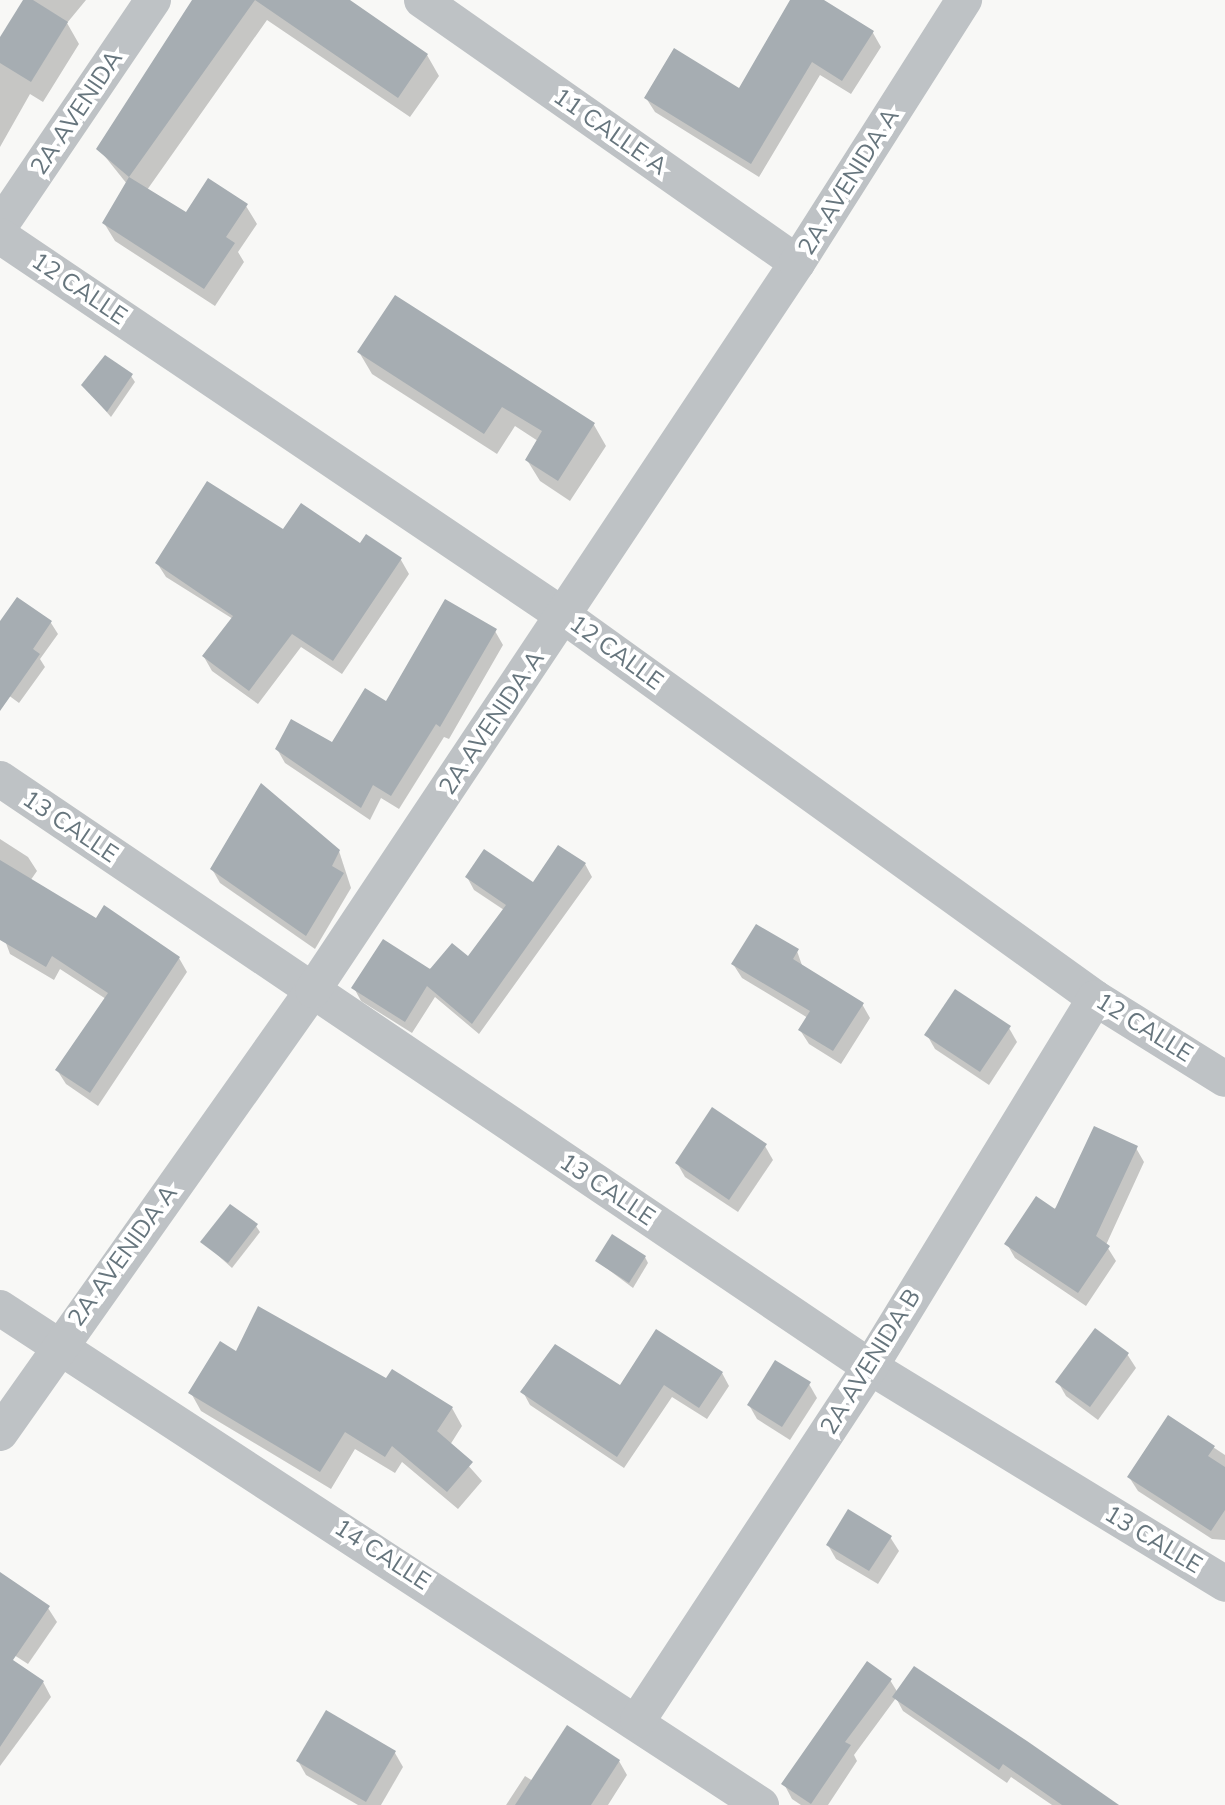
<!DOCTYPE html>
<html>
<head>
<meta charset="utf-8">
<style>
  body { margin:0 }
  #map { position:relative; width:1225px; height:1805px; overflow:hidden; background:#f8f8f6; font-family:"Nunito Sans",sans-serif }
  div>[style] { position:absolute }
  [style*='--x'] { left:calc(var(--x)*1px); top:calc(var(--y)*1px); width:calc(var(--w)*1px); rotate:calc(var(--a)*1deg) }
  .shadow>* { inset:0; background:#0003 }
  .building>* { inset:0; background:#a6adb2 }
  .street>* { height:36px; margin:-18px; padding:0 18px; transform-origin:18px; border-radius:18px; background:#bec2c5 }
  span { translate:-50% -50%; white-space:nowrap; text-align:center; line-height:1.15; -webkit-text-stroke:8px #fff; paint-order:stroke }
  .street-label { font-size:24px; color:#66757d }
</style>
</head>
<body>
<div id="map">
  <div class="shadow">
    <div style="clip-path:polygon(25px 0,86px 0,67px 23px,79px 44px,43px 102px,30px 94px,0 147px,0 41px)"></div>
    <div style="clip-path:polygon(194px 0,346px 0,427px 55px,439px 76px,410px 117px,267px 20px,147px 190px,187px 215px,246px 206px,257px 224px,238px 252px,244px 262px,215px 306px,115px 241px,104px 223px,127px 184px,99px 149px)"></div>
    <div style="clip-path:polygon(793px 0,821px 0,873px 33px,881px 47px,851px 94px,820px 75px,759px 177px,655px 112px,646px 98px,739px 91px)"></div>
    <div style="clip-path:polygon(359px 352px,594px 425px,606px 446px,570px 501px,540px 481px,527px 460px,538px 441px,515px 426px,497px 454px,372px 374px)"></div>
    <div style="clip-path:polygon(131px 376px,135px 382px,111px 417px,83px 385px)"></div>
    <div style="clip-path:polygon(284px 531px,361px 546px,401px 560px,409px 574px,342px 674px,301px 647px,258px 704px,212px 671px,204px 657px,233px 619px,166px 577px,157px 563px)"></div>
    <div style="clip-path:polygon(17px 600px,51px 623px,58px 634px,40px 659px,45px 667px,19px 703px,0 689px,0 624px)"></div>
    <div style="clip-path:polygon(495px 631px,503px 645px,449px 739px,444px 737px,399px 809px,381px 798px,370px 820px,285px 763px,277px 749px,333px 744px)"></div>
    <div style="clip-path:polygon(0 839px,28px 857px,37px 871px,30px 881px,97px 921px,179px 958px,187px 972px,98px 1106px,66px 1084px,57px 1070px,106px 999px,60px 969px,54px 980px,10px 954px,0 927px)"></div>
    <div style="clip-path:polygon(339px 851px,351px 888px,315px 949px,220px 883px,212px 869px)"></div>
    <div style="clip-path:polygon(585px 864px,592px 877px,479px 1034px,435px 997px,412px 1033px,361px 1001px,354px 988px,468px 959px,504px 910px,474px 890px,467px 877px,534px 885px)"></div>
    <div style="clip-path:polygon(797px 951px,803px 968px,862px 1004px,870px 1018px,841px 1064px,809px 1044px,800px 1030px,808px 1018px,742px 978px,733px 964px)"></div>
    <div style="clip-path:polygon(1009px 1028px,1017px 1042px,989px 1085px,935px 1049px,927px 1035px)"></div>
    <div style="clip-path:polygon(765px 1146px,773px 1160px,738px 1212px,685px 1177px,677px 1163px)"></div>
    <div style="clip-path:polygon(1136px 1148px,1144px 1162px,1106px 1245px,1116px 1261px,1086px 1306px,1015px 1258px,1007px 1244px)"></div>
    <div style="clip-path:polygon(256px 1226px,260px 1232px,232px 1268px,203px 1242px)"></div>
    <div style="clip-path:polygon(645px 1257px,648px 1263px,633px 1288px,597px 1261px)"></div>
    <div style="clip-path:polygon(236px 1353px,387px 1381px,452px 1408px,462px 1426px,450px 1445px,482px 1481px,458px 1509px,402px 1462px,395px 1473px,355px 1449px,331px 1489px,201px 1411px,191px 1393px)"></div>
    <div style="clip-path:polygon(1127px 1354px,1136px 1368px,1098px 1420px,1066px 1396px,1058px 1382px)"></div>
    <div style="clip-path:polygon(722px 1373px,729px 1386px,707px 1419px,672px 1397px,624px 1468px,530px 1405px,523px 1392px,621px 1388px)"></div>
    <div style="clip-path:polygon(809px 1384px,817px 1398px,790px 1440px,757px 1419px,749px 1405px)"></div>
    <div style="clip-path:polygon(1169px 1418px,1225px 1455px,1225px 1540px,1212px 1539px,1138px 1491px,1129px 1477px)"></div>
    <div style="clip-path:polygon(890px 1537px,899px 1551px,878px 1584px,836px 1559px,828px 1545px)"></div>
    <div style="clip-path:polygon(0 1591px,48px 1608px,57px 1622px,28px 1664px,0 1646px)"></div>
    <div style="clip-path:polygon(0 1654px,43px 1682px,51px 1697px,0 1766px)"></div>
    <div style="clip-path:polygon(890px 1680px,898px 1693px,1105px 1805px,1052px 1805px,1011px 1777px,1007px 1783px,903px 1711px,896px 1698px,854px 1755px,857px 1761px,828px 1805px,801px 1805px,792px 1799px,784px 1784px)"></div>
    <div style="clip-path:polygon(327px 1713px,395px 1753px,403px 1767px,381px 1805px,358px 1805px,306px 1775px,298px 1761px)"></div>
    <div style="clip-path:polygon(619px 1761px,627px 1775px,608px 1805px,506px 1805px,525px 1776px,533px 1781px)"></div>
  </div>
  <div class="building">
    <div style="clip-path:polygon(23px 0,33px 0,68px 22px,31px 82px,0 63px,0 37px)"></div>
    <div style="clip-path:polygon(192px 0,350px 0,428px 54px,398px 98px,255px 0,129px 177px,96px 149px)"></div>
    <div style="clip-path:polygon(790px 0,824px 0,874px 31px,842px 81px,812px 62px,751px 164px,644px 98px,674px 48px,739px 88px)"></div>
    <div style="clip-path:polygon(129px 177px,186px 212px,208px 178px,248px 204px,226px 237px,235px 243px,204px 289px,102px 223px)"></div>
    <div style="clip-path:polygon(395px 295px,595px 423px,558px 481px,525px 460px,542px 431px,502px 407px,484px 434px,357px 352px)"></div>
    <div style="clip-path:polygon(105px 355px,133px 374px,107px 412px,81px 385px)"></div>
    <div style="clip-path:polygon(207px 481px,283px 529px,301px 503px,360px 543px,366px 534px,402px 558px,333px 661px,292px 634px,249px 691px,202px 656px,233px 616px,155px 563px)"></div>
    <div style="clip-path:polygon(17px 597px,52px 621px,33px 649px,40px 654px,0 711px,0 621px)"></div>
    <div style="clip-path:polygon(445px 599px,497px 629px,440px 727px,436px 724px,391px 796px,373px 785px,361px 808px,275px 749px,291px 719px,332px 742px,365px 688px,386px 701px)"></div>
    <div style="clip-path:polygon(261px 783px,340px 850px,332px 866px,344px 873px,306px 936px,210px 869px)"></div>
    <div style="clip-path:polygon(558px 845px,586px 863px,472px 1024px,427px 986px,405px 1022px,351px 988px,383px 939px,430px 969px,452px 943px,468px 956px,506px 905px,465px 877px,484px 849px,533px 882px)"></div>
    <div style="clip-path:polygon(0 860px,96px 918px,104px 905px,180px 957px,90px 1093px,55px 1070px,108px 993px,52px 956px,46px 967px,0 940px)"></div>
    <div style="clip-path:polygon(756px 924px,799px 949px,793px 959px,864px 1003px,833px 1051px,798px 1030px,810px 1011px,731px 964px)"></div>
    <div style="clip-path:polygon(955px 989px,1011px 1026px,980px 1072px,924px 1035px)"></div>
    <div style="clip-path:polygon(712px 1107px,767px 1144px,729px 1200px,675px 1163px)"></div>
    <div style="clip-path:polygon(1094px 1126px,1138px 1146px,1096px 1236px,1110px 1246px,1078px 1293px,1004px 1244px,1036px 1196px,1055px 1209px)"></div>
    <div style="clip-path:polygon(230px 1204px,258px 1224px,228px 1263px,200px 1242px)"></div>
    <div style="clip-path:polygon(612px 1234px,646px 1256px,629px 1283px,595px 1261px)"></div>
    <div style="clip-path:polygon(258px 1306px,386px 1378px,392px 1369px,453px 1407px,437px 1431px,473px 1462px,447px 1492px,392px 1446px,385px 1457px,345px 1432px,320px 1472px,188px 1393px,220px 1341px,236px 1351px)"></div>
    <div style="clip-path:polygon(1095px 1328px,1129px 1353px,1090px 1407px,1055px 1382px)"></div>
    <div style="clip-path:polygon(656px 1329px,723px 1372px,699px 1408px,664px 1385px,617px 1457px,520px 1392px,555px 1344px,620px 1385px)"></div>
    <div style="clip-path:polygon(775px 1360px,811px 1382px,782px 1427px,747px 1405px)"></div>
    <div style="clip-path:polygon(1168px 1415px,1215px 1446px,1208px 1456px,1225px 1467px,1225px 1510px,1211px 1531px,1127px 1477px)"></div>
    <div style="clip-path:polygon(848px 1509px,892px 1536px,869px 1571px,826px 1545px)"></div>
    <div style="clip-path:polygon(0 1572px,50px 1606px,13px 1660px,44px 1681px,0 1747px)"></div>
    <div style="clip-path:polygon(867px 1661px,892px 1679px,845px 1742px,851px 1745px,811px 1804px,781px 1784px)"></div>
    <div style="clip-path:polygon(914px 1666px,1027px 1741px,1119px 1805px,1062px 1805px,1003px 1764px,999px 1770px,892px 1697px)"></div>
    <div style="clip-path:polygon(326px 1710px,396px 1751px,366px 1802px,296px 1761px)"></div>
    <div style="clip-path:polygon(567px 1725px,620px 1760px,591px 1805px,515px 1805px)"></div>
  </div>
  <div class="street">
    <div style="--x:422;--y:0;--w:458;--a:35"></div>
    <div style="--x:0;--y:226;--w:273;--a:-55.9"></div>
    <div style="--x:0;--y:236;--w:680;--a:33.97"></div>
    <div style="--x:564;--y:616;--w:654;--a:35.73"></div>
    <div style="--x:1095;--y:998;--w:153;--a:31.9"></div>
    <div style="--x:0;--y:779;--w:1050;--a:34.05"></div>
    <div style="--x:870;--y:1367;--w:416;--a:31.4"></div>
    <div style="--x:0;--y:1308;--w:909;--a:33.15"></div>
    <div style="--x:0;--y:1433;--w:542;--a:-54.76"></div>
    <div style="--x:313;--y:990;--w:873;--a:-56.35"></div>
    <div style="--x:797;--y:263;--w:312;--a:-57.6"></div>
    <div style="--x:638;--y:1720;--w:422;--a:-56.7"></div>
    <div style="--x:870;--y:1367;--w:432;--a:-58.6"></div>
  </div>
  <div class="street-label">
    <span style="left:77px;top:113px;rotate:-56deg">2A AVENIDA</span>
    <span style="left:610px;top:132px;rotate:35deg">11 CALLE A</span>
    <span style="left:849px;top:182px;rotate:-58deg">2A AVENIDA A</span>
    <span style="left:79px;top:289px;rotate:34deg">12 CALLE</span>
    <span style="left:616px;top:653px;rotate:36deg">12 CALLE</span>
    <span style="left:492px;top:723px;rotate:-56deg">2A AVENIDA A</span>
    <span style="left:70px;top:827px;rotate:34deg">13 CALLE</span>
    <span style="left:1144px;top:1028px;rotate:32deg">12 CALLE</span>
    <span style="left:607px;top:1190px;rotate:34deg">13 CALLE</span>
    <span style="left:123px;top:1256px;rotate:-54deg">2A AVENIDA A</span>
    <span style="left:871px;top:1362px;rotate:-58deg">2A AVENIDA B</span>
    <span style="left:1153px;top:1540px;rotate:31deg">13 CALLE</span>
    <span style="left:382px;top:1555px;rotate:33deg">14 CALLE</span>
  </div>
</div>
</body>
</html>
